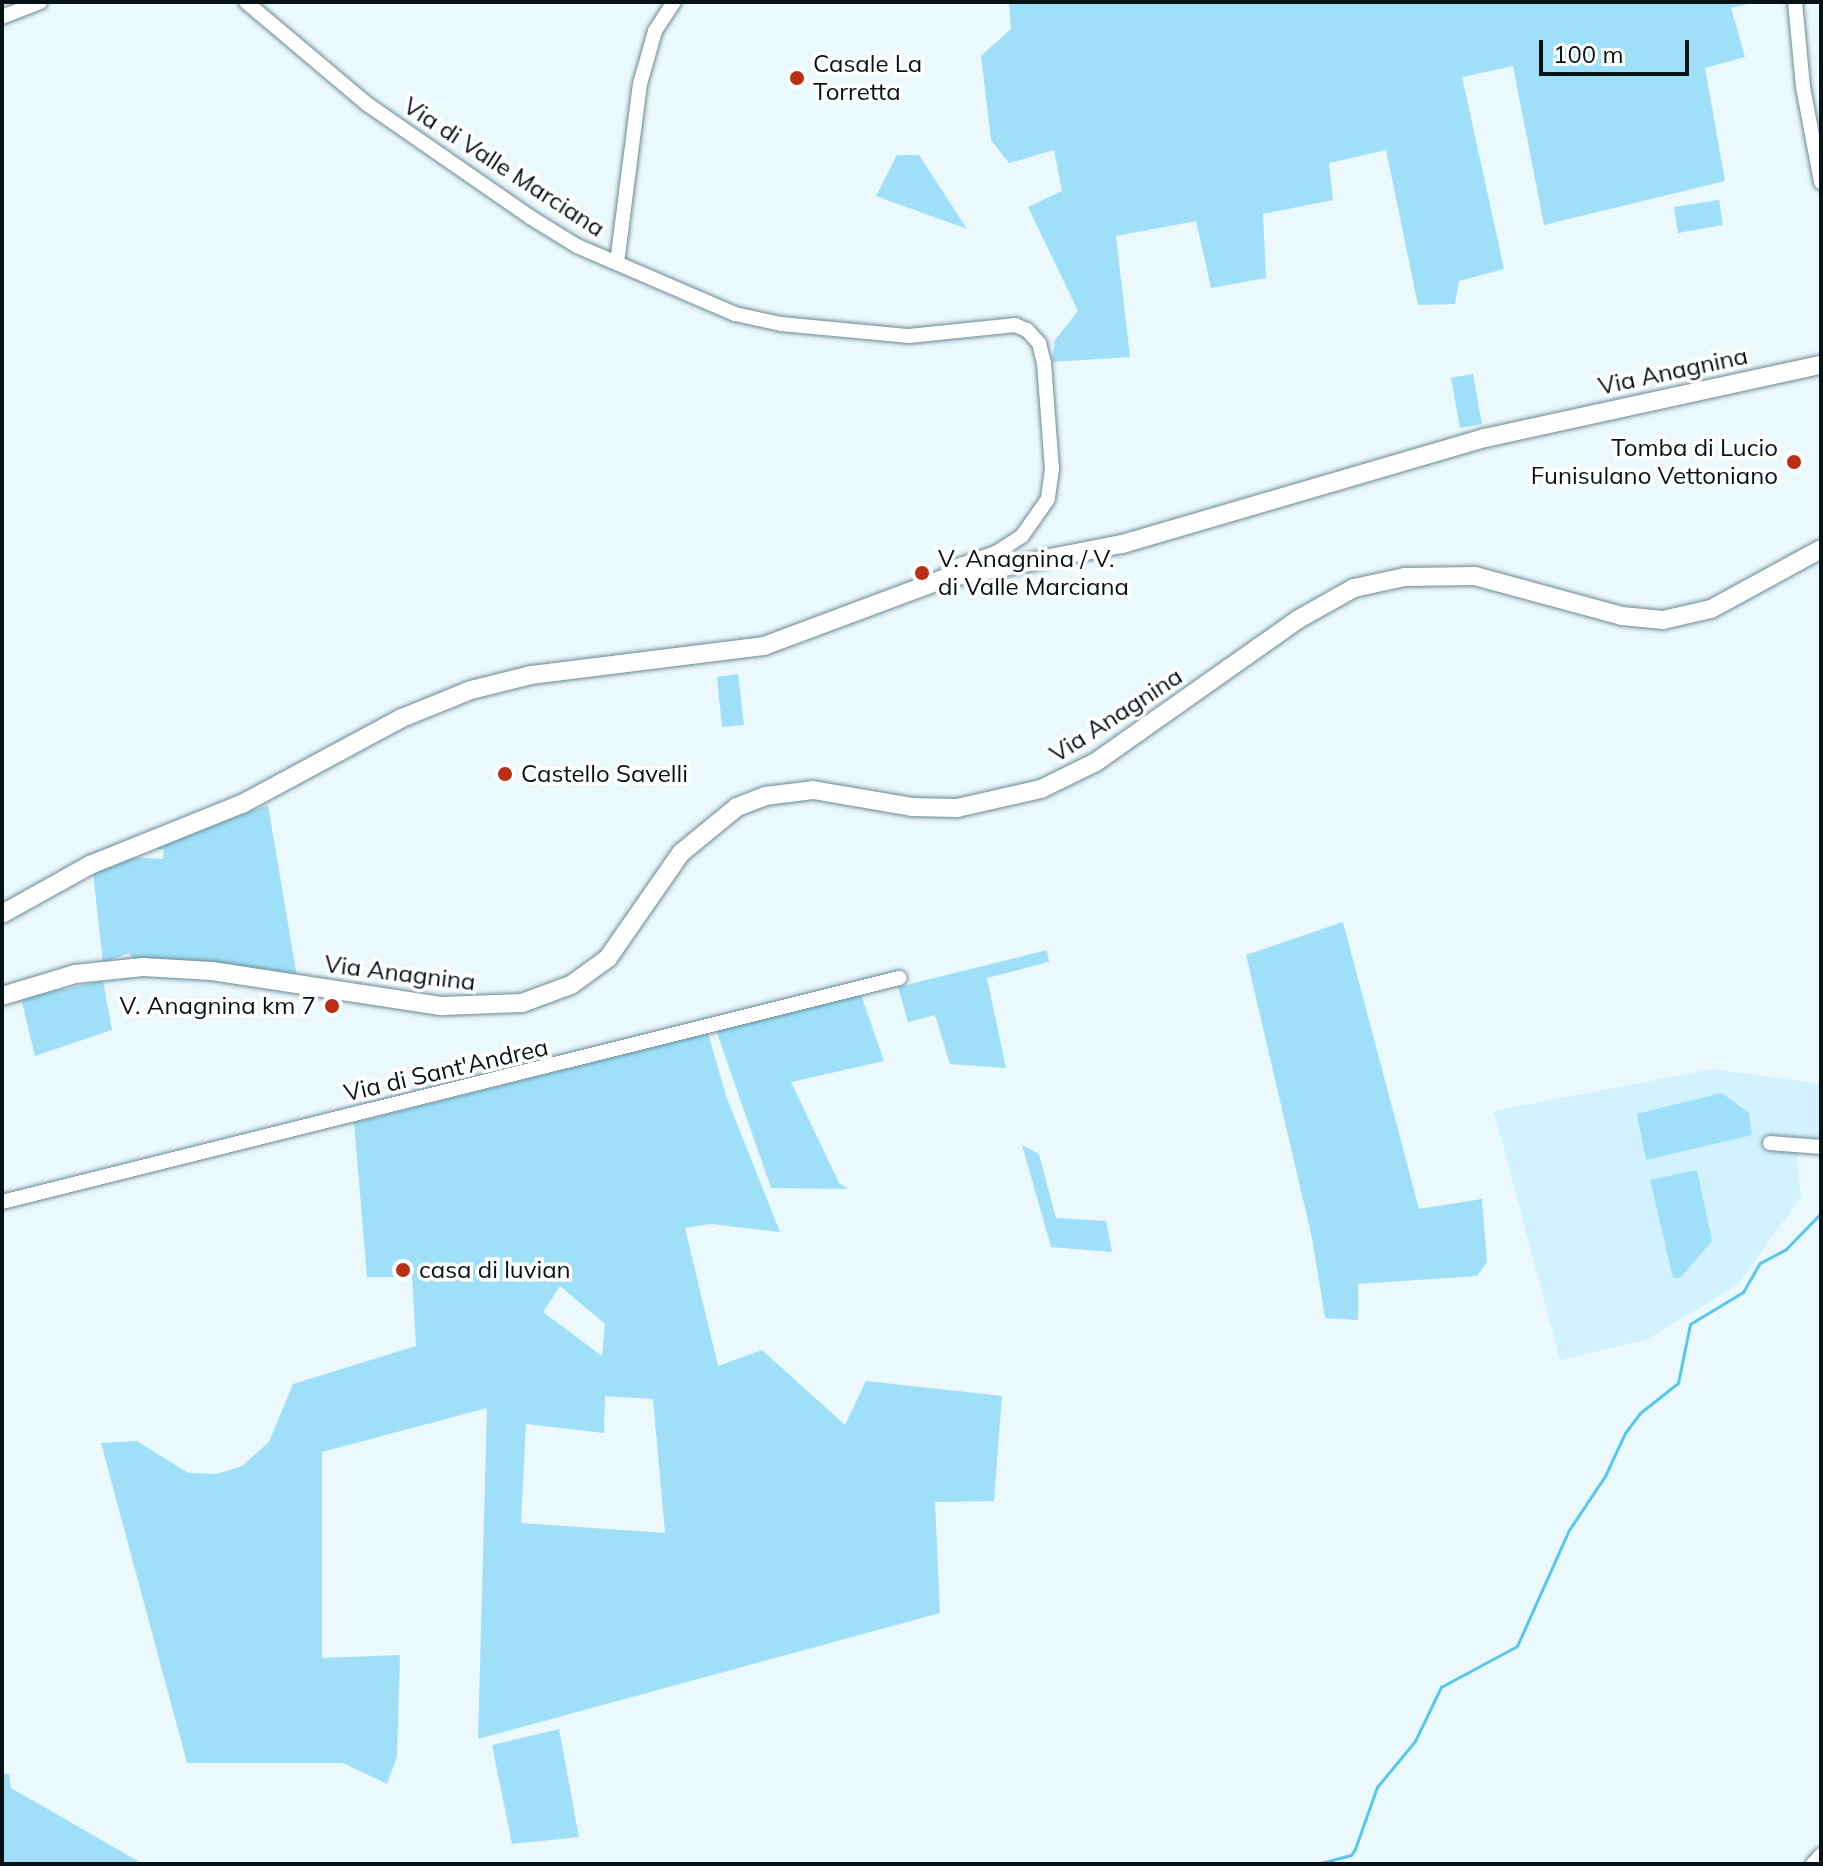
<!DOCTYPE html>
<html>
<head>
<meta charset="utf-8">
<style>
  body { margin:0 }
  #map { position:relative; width:1823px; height:1866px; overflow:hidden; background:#ebf8fc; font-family:Mulish,sans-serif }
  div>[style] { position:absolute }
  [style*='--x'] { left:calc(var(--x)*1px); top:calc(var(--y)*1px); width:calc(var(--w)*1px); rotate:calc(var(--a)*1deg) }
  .built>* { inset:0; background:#d1f2fe }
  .green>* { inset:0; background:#9fe0f8 }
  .stream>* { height:3px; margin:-1.5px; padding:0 1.5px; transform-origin:1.5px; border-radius:1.5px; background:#57c8ec }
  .roads { filter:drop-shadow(0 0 2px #6c8994) drop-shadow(0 0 2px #6c8994) }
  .minor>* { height:14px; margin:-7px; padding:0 7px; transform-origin:7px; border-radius:7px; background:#fff }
  .major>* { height:18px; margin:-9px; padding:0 9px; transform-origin:9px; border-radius:9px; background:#fff }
  .dots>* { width:22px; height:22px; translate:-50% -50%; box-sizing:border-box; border:4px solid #fff; border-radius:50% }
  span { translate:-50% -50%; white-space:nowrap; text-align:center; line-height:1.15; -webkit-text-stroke:7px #fff; paint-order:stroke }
  .poi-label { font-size:24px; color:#071216 }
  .left { translate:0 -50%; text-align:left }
  .right { translate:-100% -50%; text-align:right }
  .street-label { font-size:24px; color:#071216 }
  .frame { position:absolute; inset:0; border:4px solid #071216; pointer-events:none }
  .scale { position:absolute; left:1539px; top:40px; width:150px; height:36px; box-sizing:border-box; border:4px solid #071216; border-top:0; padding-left:10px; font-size:24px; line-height:28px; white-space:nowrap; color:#071216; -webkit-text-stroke:6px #fff; paint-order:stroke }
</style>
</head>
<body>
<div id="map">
  <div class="built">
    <div style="clip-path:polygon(1712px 1069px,1821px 1084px,1821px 1138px,1795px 1137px,1801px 1197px,1738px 1284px,1646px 1340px,1560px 1360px,1494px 1111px)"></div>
  </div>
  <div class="green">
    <div style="clip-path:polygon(1009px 2px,1755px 2px,1731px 8px,1745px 57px,1705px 68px,1725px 181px,1544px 225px,1513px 66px,1462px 77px,1504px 269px,1459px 281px,1455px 304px,1418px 305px,1386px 150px,1329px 163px,1333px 200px,1263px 214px,1266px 278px,1211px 288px,1196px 221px,1116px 236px,1130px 357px,1052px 362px,1055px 340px,1078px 311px,1028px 207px,1062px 191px,1054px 150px,1009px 163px,991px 140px,981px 56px,1011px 29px)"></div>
    <div style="clip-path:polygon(897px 155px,919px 155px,967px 229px,876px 196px)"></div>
    <div style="clip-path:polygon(1719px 200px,1723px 225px,1678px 233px,1674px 207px)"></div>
    <div style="clip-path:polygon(1473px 374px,1482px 424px,1460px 428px,1451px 378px)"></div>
    <div style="clip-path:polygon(738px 674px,744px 725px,722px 727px,717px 677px)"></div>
    <div style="clip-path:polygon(268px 805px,297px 977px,135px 961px,129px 953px,103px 963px,93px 873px,130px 857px,163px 859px,164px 850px,154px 848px)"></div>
    <div style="clip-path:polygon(1343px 922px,1419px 1209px,1482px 1199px,1487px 1262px,1477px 1276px,1358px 1284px,1358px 1320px,1325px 1318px,1312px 1238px,1246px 955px)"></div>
    <div style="clip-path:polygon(1047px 950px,1049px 962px,987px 978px,1006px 1068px,950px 1064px,935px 1015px,908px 1022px,898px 987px)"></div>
    <div style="clip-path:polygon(103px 981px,112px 1030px,35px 1056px,21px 998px)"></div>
    <div style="clip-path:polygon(861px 995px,884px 1061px,791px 1082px,839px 1183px,848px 1189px,771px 1188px,716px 1030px)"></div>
    <div style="clip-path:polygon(evenodd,708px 1033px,726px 1096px,780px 1232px,711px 1224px,685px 1228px,718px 1366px,762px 1350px,845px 1425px,866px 1381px,1002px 1396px,994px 1501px,935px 1502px,940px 1613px,478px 1739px,487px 1408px,322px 1452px,322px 1658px,400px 1655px,397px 1757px,387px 1784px,343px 1763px,187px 1763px,101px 1443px,137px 1441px,188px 1473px,217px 1474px,242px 1466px,269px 1442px,293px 1384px,416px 1346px,412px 1277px,367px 1277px,354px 1123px,708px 1033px,560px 1286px,605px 1324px,602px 1356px,543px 1312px,560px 1286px,708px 1033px,605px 1396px,653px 1399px,665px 1533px,521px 1523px,526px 1424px,604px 1433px,605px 1396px)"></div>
    <div style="clip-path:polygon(1722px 1093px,1749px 1113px,1752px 1135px,1646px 1160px,1637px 1114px)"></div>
    <div style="clip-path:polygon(1022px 1145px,1039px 1154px,1056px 1218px,1106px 1221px,1112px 1252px,1051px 1247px)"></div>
    <div style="clip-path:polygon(1697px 1170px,1712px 1241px,1680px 1278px,1673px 1278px,1650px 1180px)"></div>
    <div style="clip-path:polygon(559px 1729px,579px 1837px,512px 1844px,492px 1745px)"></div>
    <div style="clip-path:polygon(2px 1774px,9px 1774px,11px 1788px,143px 1864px,2px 1864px)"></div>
  </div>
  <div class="stream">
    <div style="--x:1317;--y:1864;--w:35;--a:-15"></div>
    <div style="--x:1351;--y:1855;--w:7;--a:-56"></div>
    <div style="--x:1355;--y:1849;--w:66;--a:-70.5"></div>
    <div style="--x:1377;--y:1787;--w:60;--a:-50.4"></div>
    <div style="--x:1415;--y:1741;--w:60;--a:-64.3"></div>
    <div style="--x:1441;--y:1687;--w:86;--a:-28.3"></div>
    <div style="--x:1517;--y:1646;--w:127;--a:-65.9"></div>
    <div style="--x:1569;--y:1530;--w:65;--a:-56.3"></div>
    <div style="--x:1605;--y:1476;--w:47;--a:-65.1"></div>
    <div style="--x:1625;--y:1433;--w:25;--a:-53"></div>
    <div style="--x:1640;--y:1413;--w:48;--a:-38.3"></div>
    <div style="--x:1678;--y:1383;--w:60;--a:-78.5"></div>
    <div style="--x:1690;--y:1324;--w:62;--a:-31.1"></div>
    <div style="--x:1743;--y:1292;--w:34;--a:-60"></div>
    <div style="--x:1760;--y:1263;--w:30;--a:-28"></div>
    <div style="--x:1786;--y:1249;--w:50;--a:-45.8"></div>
  </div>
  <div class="roads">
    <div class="minor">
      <div style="--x:246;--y:2;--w:158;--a:40.1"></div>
      <div style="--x:367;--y:104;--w:198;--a:34.7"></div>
      <div style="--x:530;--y:217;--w:55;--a:31.7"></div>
      <div style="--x:577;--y:246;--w:172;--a:23.3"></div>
      <div style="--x:735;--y:314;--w:47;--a:12.3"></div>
      <div style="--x:781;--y:324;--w:129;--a:5.4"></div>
      <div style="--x:909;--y:336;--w:107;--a:-5.9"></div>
      <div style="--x:1015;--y:325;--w:13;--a:23"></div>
      <div style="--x:1027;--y:330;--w:18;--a:47"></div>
      <div style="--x:1039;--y:343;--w:21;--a:76"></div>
      <div style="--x:1044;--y:363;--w:106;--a:85.7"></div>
      <div style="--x:1052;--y:469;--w:30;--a:98"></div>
      <div style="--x:1048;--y:499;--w:45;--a:125.1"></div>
      <div style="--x:1022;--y:536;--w:31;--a:147"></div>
      <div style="--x:996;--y:553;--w:46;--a:161.2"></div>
      <div style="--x:952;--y:568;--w:14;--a:129"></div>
      <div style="--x:1795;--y:2;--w:85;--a:84.6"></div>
      <div style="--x:1803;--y:87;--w:97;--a:79.3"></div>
      <div style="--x:2;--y:17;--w:41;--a:-21.5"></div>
      <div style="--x:617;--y:263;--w:180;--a:-82.7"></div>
      <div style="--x:640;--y:84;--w:55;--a:-74.2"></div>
      <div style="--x:655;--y:31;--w:35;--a:-57"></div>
      <div style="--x:1770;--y:1143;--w:51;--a:4.5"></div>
      <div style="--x:2;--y:1202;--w:925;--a:-14.02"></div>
      <div style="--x:1813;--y:1864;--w:12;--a:-48"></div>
    </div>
    <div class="major">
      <div style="--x:2;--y:914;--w:101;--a:-29.1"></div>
      <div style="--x:90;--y:865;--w:164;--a:-21.9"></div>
      <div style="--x:242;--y:804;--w:182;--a:-28.3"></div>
      <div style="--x:402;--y:718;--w:74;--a:-22.1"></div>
      <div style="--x:471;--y:690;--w:62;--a:-14"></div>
      <div style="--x:531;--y:675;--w:235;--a:-7.1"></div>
      <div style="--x:764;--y:646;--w:191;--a:-20.5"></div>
      <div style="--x:943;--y:579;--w:182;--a:-11.1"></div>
      <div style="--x:1122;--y:544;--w:378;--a:-16.3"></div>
      <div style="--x:1485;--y:438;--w:344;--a:-12.3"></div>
      <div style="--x:2;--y:996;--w:76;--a:-16.8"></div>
      <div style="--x:75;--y:974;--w:68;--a:-5.9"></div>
      <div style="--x:143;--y:967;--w:69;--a:3.3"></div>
      <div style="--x:212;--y:971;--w:233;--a:8.7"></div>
      <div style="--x:442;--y:1006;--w:80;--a:-2.1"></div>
      <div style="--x:522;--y:1003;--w:52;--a:-20.2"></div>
      <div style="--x:571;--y:985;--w:46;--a:-36.1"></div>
      <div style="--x:608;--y:958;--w:128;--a:-55.2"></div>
      <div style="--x:681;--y:853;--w:72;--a:-39.4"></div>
      <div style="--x:737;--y:807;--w:30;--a:-21"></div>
      <div style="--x:765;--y:796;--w:48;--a:-7.1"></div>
      <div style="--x:813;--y:790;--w:100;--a:9.7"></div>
      <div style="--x:912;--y:807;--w:45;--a:1.3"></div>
      <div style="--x:957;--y:808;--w:86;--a:-12.7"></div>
      <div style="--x:1041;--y:789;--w:61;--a:-26.1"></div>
      <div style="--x:1096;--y:762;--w:246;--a:-35.2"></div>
      <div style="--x:1297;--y:620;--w:65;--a:-29.3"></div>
      <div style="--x:1354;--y:588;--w:52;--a:-12.2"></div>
      <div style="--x:1405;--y:577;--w:70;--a:-0.8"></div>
      <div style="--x:1475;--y:576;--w:152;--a:15.2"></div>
      <div style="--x:1622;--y:616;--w:41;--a:5.6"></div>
      <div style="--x:1663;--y:620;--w:49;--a:-12.9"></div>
      <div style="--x:1711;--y:609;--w:125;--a:-28.6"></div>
    </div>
  </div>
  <div class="dots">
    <div style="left:797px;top:78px;background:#ba2e15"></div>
    <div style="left:1794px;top:462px;background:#ba2e15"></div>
    <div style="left:922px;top:573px;background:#ba2e15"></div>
    <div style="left:505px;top:774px;background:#ba2e15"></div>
    <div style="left:332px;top:1006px;background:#ba2e15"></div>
    <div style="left:403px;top:1270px;background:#ba2e15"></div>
  </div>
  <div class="poi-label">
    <span class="left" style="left:813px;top:78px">Casale La<br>Torretta</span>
    <span class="right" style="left:1778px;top:462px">Tomba di Lucio<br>Funisulano Vettoniano</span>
    <span class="left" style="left:938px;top:573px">V. Anagnina / V.<br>di Valle Marciana</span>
    <span class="left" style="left:521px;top:774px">Castello Savelli</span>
    <span class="right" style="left:316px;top:1006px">V. Anagnina km 7</span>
    <span class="left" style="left:419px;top:1270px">casa di luvian</span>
  </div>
  <div class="street-label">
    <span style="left:504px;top:167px;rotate:33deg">Via di Valle Marciana</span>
    <span style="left:1673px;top:371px;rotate:-12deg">Via Anagnina</span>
    <span style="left:1116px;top:715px;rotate:-33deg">Via Anagnina</span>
    <span style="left:400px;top:973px;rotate:7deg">Via Anagnina</span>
    <span style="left:446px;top:1070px;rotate:-13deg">Via di Sant'Andrea</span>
  </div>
  <div class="frame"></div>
  <div class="scale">100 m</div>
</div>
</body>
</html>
